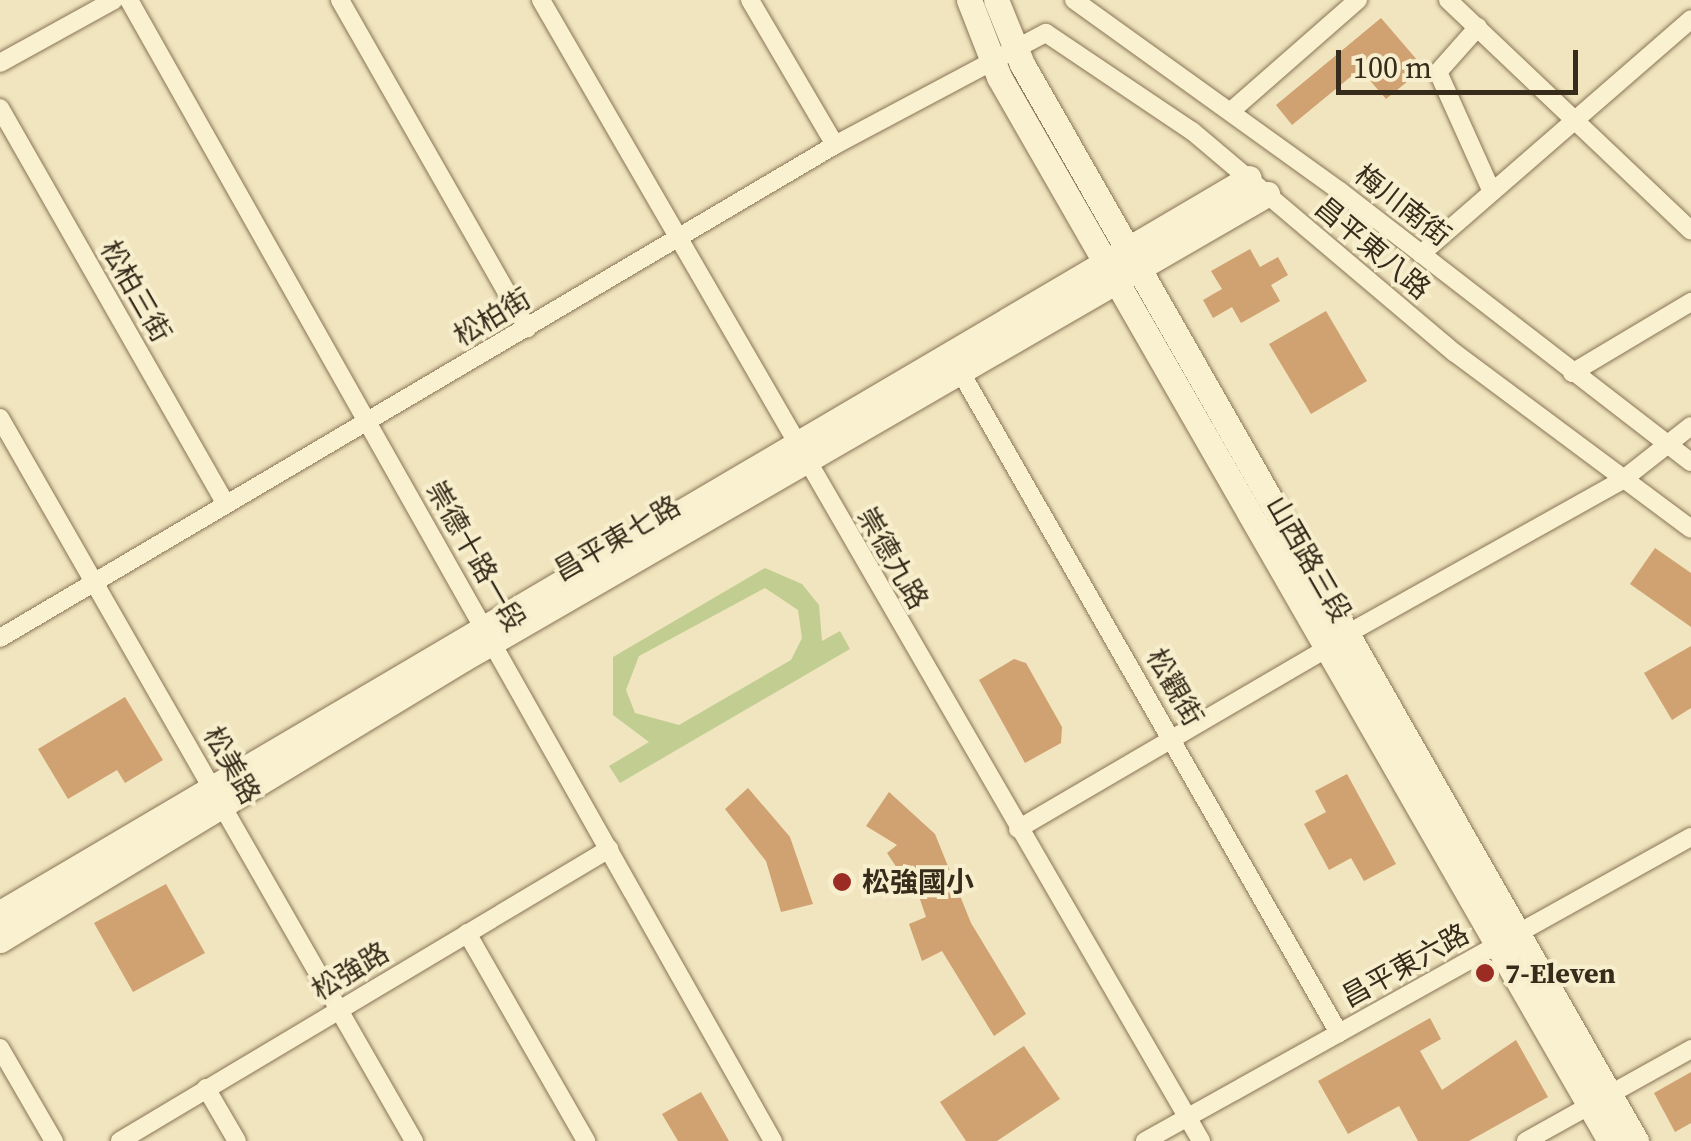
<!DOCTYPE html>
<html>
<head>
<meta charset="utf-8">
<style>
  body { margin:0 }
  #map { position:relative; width:1691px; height:1141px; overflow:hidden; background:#f0e5be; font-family:"Source Serif 4","Noto Sans TC",serif }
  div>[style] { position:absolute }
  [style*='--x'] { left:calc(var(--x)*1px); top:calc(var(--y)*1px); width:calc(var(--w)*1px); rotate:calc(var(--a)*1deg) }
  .green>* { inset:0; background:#c2ce91 }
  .building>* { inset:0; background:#d0a171 }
  .roads { filter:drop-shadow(0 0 2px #897556) drop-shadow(0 0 2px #897556) }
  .street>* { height:18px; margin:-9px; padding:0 9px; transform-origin:9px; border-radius:9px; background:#faf1d1 }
  .secondary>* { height:25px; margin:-12.5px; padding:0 12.5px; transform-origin:12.5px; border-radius:12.5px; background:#faf1d1 }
  .dots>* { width:28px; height:28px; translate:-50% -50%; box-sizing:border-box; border:5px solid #f7eecd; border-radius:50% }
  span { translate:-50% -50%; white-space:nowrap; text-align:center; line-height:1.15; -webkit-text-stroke:8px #f7eecd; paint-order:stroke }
  .street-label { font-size:28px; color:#372b1b }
  .poi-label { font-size:28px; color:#372b1b; font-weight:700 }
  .left { translate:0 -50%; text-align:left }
  .scale { position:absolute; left:1336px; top:50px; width:242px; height:45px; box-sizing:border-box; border:5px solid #372b1b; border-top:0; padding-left:12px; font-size:30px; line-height:35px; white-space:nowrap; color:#372b1b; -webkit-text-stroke:8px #f7eecd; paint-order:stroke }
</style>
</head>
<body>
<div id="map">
  <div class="green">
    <div style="clip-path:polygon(evenodd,765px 568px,802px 584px,819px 605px,822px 641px,840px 631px,850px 649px,620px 783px,609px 766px,649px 742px,613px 715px,613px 657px,765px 568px,765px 588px,798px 610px,802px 638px,791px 660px,679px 725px,635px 713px,626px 690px,639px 656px,765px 588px)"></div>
  </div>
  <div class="building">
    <div style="clip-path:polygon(1381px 18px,1424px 68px,1386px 99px,1360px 69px,1292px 125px,1276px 105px)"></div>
    <div style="clip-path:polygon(1250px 249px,1260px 267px,1278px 257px,1288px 275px,1271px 285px,1280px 301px,1241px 323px,1232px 307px,1213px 318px,1203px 300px,1222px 289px,1211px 271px)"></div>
    <div style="clip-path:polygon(1326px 311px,1367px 381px,1311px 414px,1269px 344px)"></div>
    <div style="clip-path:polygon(1655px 548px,1691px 573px,1691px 627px,1630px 584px)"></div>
    <div style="clip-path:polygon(1691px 646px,1691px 708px,1672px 720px,1644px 673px)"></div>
    <div style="clip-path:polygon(1014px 659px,1026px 663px,1062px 727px,1061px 743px,1025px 763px,979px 680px)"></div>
    <div style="clip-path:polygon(125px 697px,163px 760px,125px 783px,117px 770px,68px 799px,38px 749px)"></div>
    <div style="clip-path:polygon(1347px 774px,1396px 864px,1364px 881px,1351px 858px,1329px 870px,1304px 824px,1326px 812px,1315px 791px)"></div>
    <div style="clip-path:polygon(748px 788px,790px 837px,813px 904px,781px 912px,766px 861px,725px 809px)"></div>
    <div style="clip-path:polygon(889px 792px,935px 834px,971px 923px,1026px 1014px,994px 1036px,942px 951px,922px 961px,909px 924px,926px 917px,909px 867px,899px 871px,887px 853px,897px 845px,866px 826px)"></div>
    <div style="clip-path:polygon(166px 884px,205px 953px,133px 992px,94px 923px)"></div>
    <div style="clip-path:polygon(1430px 1018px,1441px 1039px,1420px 1051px,1442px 1090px,1516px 1040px,1548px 1097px,1469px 1141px,1418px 1141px,1399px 1106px,1348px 1134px,1318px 1081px)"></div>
    <div style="clip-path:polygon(1024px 1046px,1060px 1099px,997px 1141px,966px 1141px,940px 1102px)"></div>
    <div style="clip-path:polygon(1691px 1072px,1691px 1123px,1675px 1132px,1654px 1093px)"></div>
    <div style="clip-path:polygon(701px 1092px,729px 1141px,678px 1141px,662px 1114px)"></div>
  </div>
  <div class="roads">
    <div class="street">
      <div style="--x:129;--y:0;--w:1310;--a:60.56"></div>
      <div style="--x:340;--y:0;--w:378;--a:60.3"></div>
      <div style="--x:541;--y:0;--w:1318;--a:59.95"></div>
      <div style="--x:750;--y:0;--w:168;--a:59.6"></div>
      <div style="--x:1074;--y:0;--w:327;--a:35.7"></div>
      <div style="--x:1340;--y:191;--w:443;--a:37.7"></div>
      <div style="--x:1448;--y:0;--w:335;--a:43.5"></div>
      <div style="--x:1478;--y:27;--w:60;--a:131.6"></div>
      <div style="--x:1438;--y:72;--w:129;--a:65.8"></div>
      <div style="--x:0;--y:63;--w:130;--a:-28.9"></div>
      <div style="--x:0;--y:108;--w:452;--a:60.3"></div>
      <div style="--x:1231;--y:111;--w:169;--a:-41.2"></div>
      <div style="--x:1421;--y:254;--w:358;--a:-41"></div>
      <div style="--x:960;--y:371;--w:763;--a:60.21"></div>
      <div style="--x:1572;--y:373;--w:139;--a:-30.8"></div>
      <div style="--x:0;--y:418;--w:833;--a:60.2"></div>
      <div style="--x:1347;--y:634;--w:314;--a:-29.2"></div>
      <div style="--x:1621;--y:481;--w:89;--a:-38.2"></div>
      <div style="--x:0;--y:638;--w:970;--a:-30.56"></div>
      <div style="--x:835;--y:145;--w:239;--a:-28"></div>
      <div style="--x:1046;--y:33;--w:176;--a:33.9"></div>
      <div style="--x:1192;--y:131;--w:344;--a:40.2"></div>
      <div style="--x:1455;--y:353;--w:294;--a:36.7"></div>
      <div style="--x:1018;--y:829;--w:357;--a:-30.3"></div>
      <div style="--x:467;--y:933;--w:240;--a:60.2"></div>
      <div style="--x:0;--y:1048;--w:108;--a:59.9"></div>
      <div style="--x:206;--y:1088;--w:61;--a:59.7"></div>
      <div style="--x:120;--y:1141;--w:570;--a:-30.84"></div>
      <div style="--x:1145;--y:1141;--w:625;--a:-29.11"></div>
      <div style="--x:1526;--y:1141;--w:189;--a:-29.1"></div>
    </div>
    <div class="secondary">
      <div style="--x:969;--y:0;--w:83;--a:68.7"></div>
      <div style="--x:999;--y:77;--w:1227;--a:60.13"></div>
      <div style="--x:996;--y:0;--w:69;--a:67.9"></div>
      <div style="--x:1022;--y:64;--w:1240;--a:60.31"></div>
      <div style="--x:0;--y:913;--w:1449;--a:-30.48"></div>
      <div style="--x:0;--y:940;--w:542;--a:-31.25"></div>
      <div style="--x:463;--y:659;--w:929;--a:-30.04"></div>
    </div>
  </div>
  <div class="dots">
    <div style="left:842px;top:882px;background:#9a2c23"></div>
    <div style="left:1485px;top:973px;background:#9a2c23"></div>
  </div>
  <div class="street-label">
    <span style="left:1403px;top:205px;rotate:38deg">梅川南街</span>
    <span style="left:1373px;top:248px;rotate:40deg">昌平東八路</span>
    <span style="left:136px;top:291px;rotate:60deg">松柏三街</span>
    <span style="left:492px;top:317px;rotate:-31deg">松柏街</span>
    <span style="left:617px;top:538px;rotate:-30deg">昌平東七路</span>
    <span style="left:476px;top:556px;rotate:60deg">崇德十路一段</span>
    <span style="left:893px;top:558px;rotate:60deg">崇德九路</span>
    <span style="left:1309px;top:559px;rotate:60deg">山西路三段</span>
    <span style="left:1175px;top:687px;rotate:60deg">松觀街</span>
    <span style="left:232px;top:765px;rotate:60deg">松美路</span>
    <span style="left:1405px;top:965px;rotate:-29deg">昌平東六路</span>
    <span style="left:350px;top:971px;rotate:-31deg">松強路</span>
  </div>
  <div class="poi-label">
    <span class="left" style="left:862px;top:882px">松強國小</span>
    <span class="left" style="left:1505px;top:973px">7-Eleven</span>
  </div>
  <div class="scale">100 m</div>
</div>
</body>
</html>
